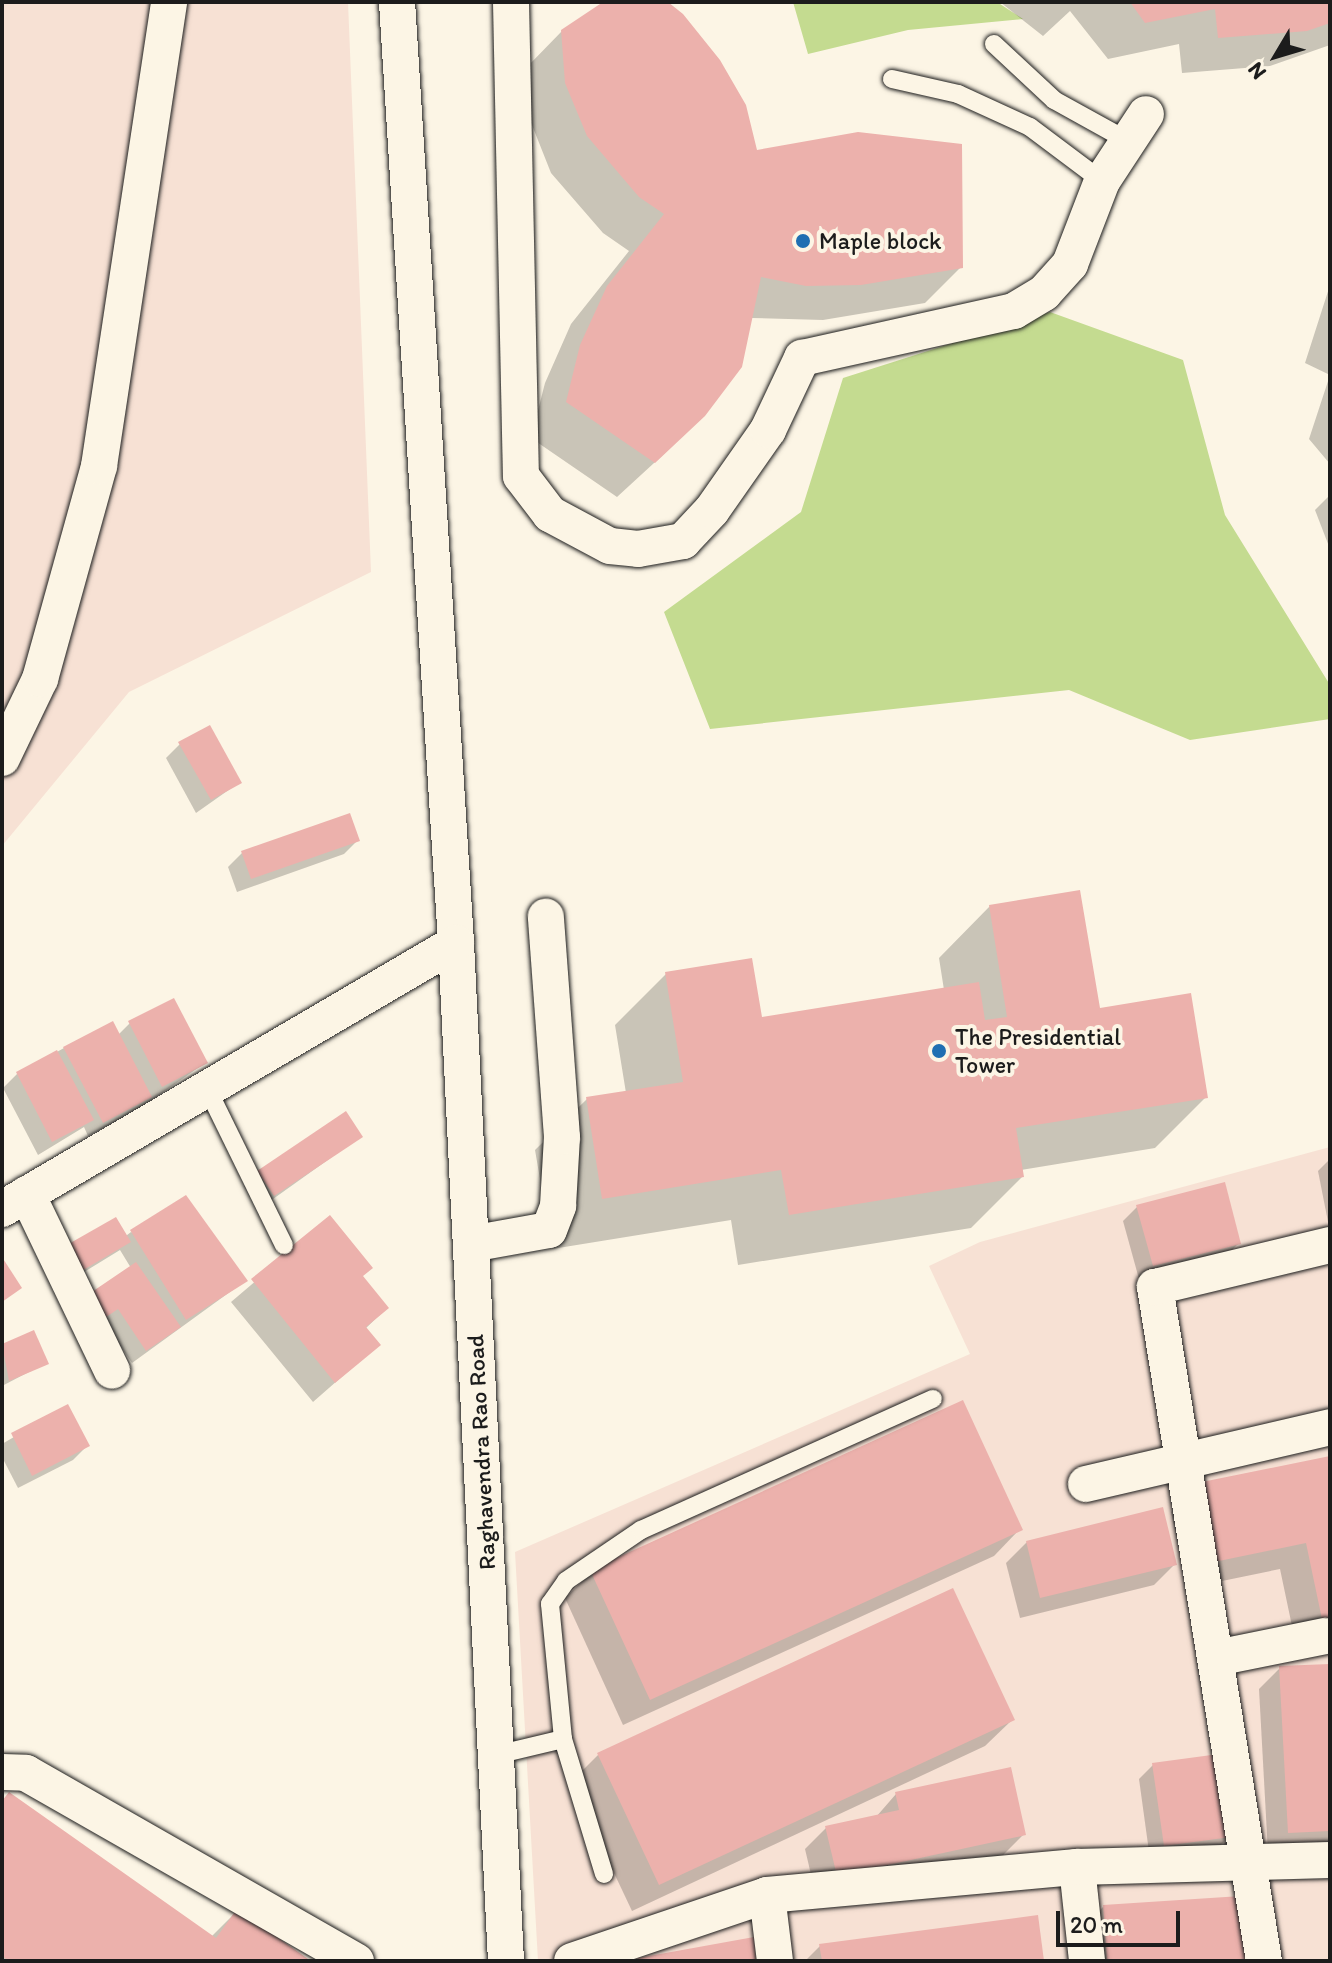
<!DOCTYPE html>
<html>
<head>
<meta charset="utf-8">
<style>
  body { margin:0 }
  #map { position:relative; width:1332px; height:1963px; overflow:hidden; background:#fcf5e5; font-family:Itim,sans-serif }
  div>[style] { position:absolute }
  [style*='--x'] { left:calc(var(--x)*1px); top:calc(var(--y)*1px); width:calc(var(--w)*1px); rotate:calc(var(--a)*1deg) }
  .built>* { inset:0; background:#f7e1d4 }
  .green>* { inset:0; background:#c4db90 }
  .shadow>* { inset:0; background:#0003 }
  .building>* { inset:0; background:#ecb1ac }
  .roads { filter:drop-shadow(0 0 2px #1c1c1c) drop-shadow(0 0 2px #1c1c1c) }
  .lane>* { height:18px; margin:-9px; padding:0 9px; transform-origin:9px; border-radius:9px; background:#fcf5e5 }
  .street>* { height:36px; margin:-18px; padding:0 18px; transform-origin:18px; border-radius:18px; background:#fcf5e5 }
  .dots>* { width:22px; height:22px; translate:-50% -50%; box-sizing:border-box; border:4px solid #fcf5e5; border-radius:50% }
  span { translate:-50% -50%; white-space:nowrap; text-align:center; line-height:1.15; -webkit-text-stroke:8px #fcf5e5; paint-order:stroke }
  .poi-label { font-size:24px; color:#1c1c1c }
  .left { translate:0 -50%; text-align:left }
  .street-label { font-size:24px; color:#1c1c1c }
  .frame { position:absolute; inset:0; border:4px solid #1c1c1c; pointer-events:none }
  .north { position:absolute; left:1236px; top:16px; width:80px; height:80px; -webkit-text-stroke:6px #fcf5e5; paint-order:stroke; rotate:232deg; font-size:22px; font-weight:700; line-height:32px; text-align:center; color:#1c1c1c }
  .north::after { content:''; display:block; margin:auto; width:28px; height:36px; background:#1c1c1c; clip-path:polygon(50% 0,100% 100%,50% 72%,0 100%) }
  .scale { position:absolute; left:1056px; top:1911px; width:124px; height:36px; box-sizing:border-box; border:4px solid #1c1c1c; border-top:0; padding-left:10px; font-size:24px; line-height:28px; white-space:nowrap; color:#1c1c1c; -webkit-text-stroke:6px #fcf5e5; paint-order:stroke }
</style>
</head>
<body>
<div id="map">
  <div class="built">
    <div style="clip-path:polygon(2px 2px,348px 2px,371px 572px,129px 692px,2px 846px)"></div>
    <div style="clip-path:polygon(1330px 1147px,1330px 1961px,538px 1961px,515px 1552px,970px 1354px,929px 1266px,980px 1242px)"></div>
  </div>
  <div class="green">
    <div style="clip-path:polygon(793px 2px,997px 2px,1023px 19px,908px 30px,808px 54px)"></div>
    <div style="clip-path:polygon(1050px 312px,1183px 360px,1225px 515px,1330px 685px,1330px 719px,1190px 740px,1069px 690px,710px 729px,664px 612px,801px 512px,843px 378px)"></div>
  </div>
  <div class="shadow">
    <div style="clip-path:polygon(606px 2px,665px 2px,755px 152px,961px 267px,925px 303px,823px 320px,751px 318px,666px 452px,617px 497px,531px 438px,545px 383px,571px 324px,629px 251px,603px 233px,551px 173px,530px 120px,526px 68px,562px 31px)"></div>
    <div style="clip-path:polygon(1000px 2px,1330px 2px,1330px 45px,1270px 66px,1182px 73px,1179px 44px,1108px 59px,1070px 11px,1043px 36px)"></div>
    <div style="clip-path:polygon(1330px 285px,1330px 464px,1309px 439px,1330px 375px,1305px 363px)"></div>
    <div style="clip-path:polygon(1330px 495px,1330px 549px,1315px 510px)"></div>
    <div style="clip-path:polygon(180px 744px,240px 782px,196px 813px,166px 758px)"></div>
    <div style="clip-path:polygon(358px 840px,344px 854px,237px 892px,228px 867px,242px 853px)"></div>
    <div style="clip-path:polygon(990px 906px,1098px 1010px,1206px 1097px,1155px 1148px,1021px 1170px,1022px 1177px,971px 1228px,738px 1265px,731px 1220px,552px 1249px,535px 1150px,587px 1099px,626px 1093px,615px 1025px,666px 974px,760px 1019px,944px 990px,939px 958px)"></div>
    <div style="clip-path:polygon(130px 1023px,205px 1063px,136px 1111px,88px 1136px,84px 1127px,38px 1155px,3px 1088px,17px 1074px,64px 1048px,118px 1035px)"></div>
    <div style="clip-path:polygon(360px 1137px,259px 1209px,244px 1186px,258px 1172px)"></div>
    <div style="clip-path:polygon(1330px 1159px,1330px 1232px,1318px 1171px)"></div>
    <div style="clip-path:polygon(1137px 1207px,1239px 1243px,1225px 1257px,1139px 1279px,1123px 1221px)"></div>
    <div style="clip-path:polygon(330px 1218px,361px 1277px,387px 1308px,365px 1329px,378px 1345px,313px 1402px,231px 1302px)"></div>
    <div style="clip-path:polygon(131px 1232px,245px 1281px,132px 1363px,104px 1322px,131px 1268px,120px 1250px,58px 1288px)"></div>
    <div style="clip-path:polygon(33px 1333px,46px 1363px,2px 1386px,2px 1346px)"></div>
    <div style="clip-path:polygon(67px 1406px,87px 1446px,73px 1460px,18px 1488px,2px 1457px,2px 1444px)"></div>
    <div style="clip-path:polygon(1330px 1458px,1330px 1643px,1297px 1650px,1280px 1569px,1188px 1588px,1171px 1512px,1198px 1485px)"></div>
    <div style="clip-path:polygon(1020px 1529px,994px 1556px,623px 1725px,565px 1598px,592px 1572px)"></div>
    <div style="clip-path:polygon(1027px 1542px,1175px 1564px,1154px 1585px,1020px 1618px,1006px 1563px)"></div>
    <div style="clip-path:polygon(952px 1590px,1012px 1720px,985px 1746px,632px 1911px,571px 1782px,598px 1755px)"></div>
    <div style="clip-path:polygon(1330px 1666px,1330px 1849px,1268px 1853px,1259px 1689px,1280px 1668px)"></div>
    <div style="clip-path:polygon(1153px 1765px,1229px 1837px,1215px 1851px,1150px 1859px,1139px 1779px)"></div>
    <div style="clip-path:polygon(896px 1794px,1024px 1834px,1003px 1855px,816px 1896px,805px 1849px,826px 1828px,876px 1817px)"></div>
    <div style="clip-path:polygon(2px 1801px,211px 1937px,237px 1911px,307px 1961px,2px 1961px)"></div>
    <div style="clip-path:polygon(1103px 1907px,1244px 1961px,1085px 1961px,1083px 1928px)"></div>
    <div style="clip-path:polygon(820px 1946px,1042px 1961px,805px 1961px)"></div>
  </div>
  <div class="building">
    <div style="clip-path:polygon(603px 2px,668px 2px,683px 14px,720px 60px,746px 105px,757px 150px,858px 132px,962px 144px,963px 268px,861px 285px,806px 286px,761px 277px,742px 367px,705px 416px,655px 463px,566px 402px,580px 345px,607px 286px,664px 214px,639px 197px,587px 136px,565px 83px,561px 30px)"></div>
    <div style="clip-path:polygon(1130px 2px,1330px 2px,1330px 23px,1307px 31px,1218px 38px,1215px 9px,1145px 23px)"></div>
    <div style="clip-path:polygon(210px 725px,242px 783px,211px 800px,178px 742px)"></div>
    <div style="clip-path:polygon(350px 813px,360px 841px,251px 879px,241px 851px)"></div>
    <div style="clip-path:polygon(1080px 890px,1100px 1008px,1191px 993px,1208px 1098px,1016px 1128px,1024px 1177px,789px 1215px,781px 1170px,602px 1199px,586px 1097px,683px 1082px,665px 972px,752px 958px,762px 1017px,979px 982px,985px 1020px,1007px 1017px,989px 905px)"></div>
    <div style="clip-path:polygon(174px 998px,208px 1063px,162px 1087px,128px 1021px)"></div>
    <div style="clip-path:polygon(113px 1021px,152px 1097px,103px 1123px,63px 1047px)"></div>
    <div style="clip-path:polygon(57px 1050px,94px 1120px,52px 1142px,16px 1072px)"></div>
    <div style="clip-path:polygon(346px 1111px,363px 1137px,274px 1196px,257px 1171px)"></div>
    <div style="clip-path:polygon(1225px 1182px,1241px 1244px,1153px 1266px,1136px 1205px)"></div>
    <div style="clip-path:polygon(186px 1195px,248px 1281px,186px 1320px,130px 1230px)"></div>
    <div style="clip-path:polygon(330px 1215px,373px 1268px,363px 1276px,389px 1308px,366px 1327px,381px 1345px,335px 1383px,251px 1279px)"></div>
    <div style="clip-path:polygon(116px 1217px,131px 1242px,73px 1276px,58px 1250px)"></div>
    <div style="clip-path:polygon(2px 1257px,22px 1288px,2px 1302px)"></div>
    <div style="clip-path:polygon(136px 1262px,181px 1327px,146px 1351px,118px 1309px,96px 1324px,80px 1300px)"></div>
    <div style="clip-path:polygon(34px 1330px,49px 1364px,9px 1381px,2px 1344px)"></div>
    <div style="clip-path:polygon(963px 1400px,1023px 1530px,650px 1700px,590px 1570px)"></div>
    <div style="clip-path:polygon(68px 1404px,90px 1446px,32px 1476px,11px 1433px)"></div>
    <div style="clip-path:polygon(1330px 1456px,1330px 1623px,1323px 1624px,1306px 1543px,1214px 1562px,1197px 1483px)"></div>
    <div style="clip-path:polygon(1163px 1507px,1177px 1565px,1040px 1598px,1026px 1541px)"></div>
    <div style="clip-path:polygon(953px 1588px,1015px 1720px,659px 1885px,597px 1753px)"></div>
    <div style="clip-path:polygon(1330px 1664px,1330px 1831px,1288px 1833px,1279px 1666px)"></div>
    <div style="clip-path:polygon(1219px 1754px,1231px 1837px,1164px 1846px,1152px 1763px)"></div>
    <div style="clip-path:polygon(1011px 1767px,1026px 1835px,837px 1876px,825px 1826px,899px 1810px,895px 1792px)"></div>
    <div style="clip-path:polygon(9px 1792px,216px 1938px,237px 1909px,311px 1961px,9px 1961px,2px 1956px,2px 1801px)"></div>
    <div style="clip-path:polygon(1241px 1896px,1246px 1961px,1107px 1961px,1103px 1905px)"></div>
    <div style="clip-path:polygon(1038px 1915px,1044px 1961px,822px 1961px,819px 1944px)"></div>
    <div style="clip-path:polygon(754px 1937px,756px 1961px,638px 1961px,638px 1958px)"></div>
  </div>
  <div class="roads">
    <div class="lane">
      <div style="--x:994;--y:44;--w:82;--a:43"></div>
      <div style="--x:1054;--y:100;--w:85;--a:29"></div>
      <div style="--x:892;--y:79;--w:68;--a:12.8"></div>
      <div style="--x:958;--y:94;--w:79;--a:24.6"></div>
      <div style="--x:1030;--y:127;--w:90;--a:36.9"></div>
      <div style="--x:207;--y:1088;--w:175;--a:63.9"></div>
      <div style="--x:563;--y:1739;--w:141;--a:73.1"></div>
      <div style="--x:496;--y:1755;--w:69;--a:-13.4"></div>
      <div style="--x:563;--y:1739;--w:136;--a:-95.5"></div>
      <div style="--x:550;--y:1604;--w:28;--a:-55"></div>
      <div style="--x:566;--y:1581;--w:91;--a:-34.2"></div>
      <div style="--x:641;--y:1530;--w:320;--a:-24.2"></div>
    </div>
    <div class="street">
      <div style="--x:397;--y:2;--w:943;--a:86.41"></div>
      <div style="--x:456;--y:943;--w:1019;--a:87.19"></div>
      <div style="--x:511;--y:2;--w:474;--a:88.8"></div>
      <div style="--x:521;--y:476;--w:48;--a:52.7"></div>
      <div style="--x:550;--y:514;--w:68;--a:28.1"></div>
      <div style="--x:610;--y:546;--w:28;--a:6"></div>
      <div style="--x:638;--y:549;--w:46;--a:-10.1"></div>
      <div style="--x:683;--y:541;--w:42;--a:-46.9"></div>
      <div style="--x:712;--y:510;--w:98;--a:-55"></div>
      <div style="--x:768;--y:430;--w:80;--a:-64.7"></div>
      <div style="--x:802;--y:358;--w:217;--a:-12.5"></div>
      <div style="--x:1014;--y:311;--w:35;--a:-31"></div>
      <div style="--x:1044;--y:293;--w:39;--a:-48"></div>
      <div style="--x:1070;--y:264;--w:89;--a:-68.9"></div>
      <div style="--x:1102;--y:181;--w:80;--a:-56.7"></div>
      <div style="--x:2;--y:758;--w:88;--a:-64.3"></div>
      <div style="--x:40;--y:679;--w:221;--a:-74.5"></div>
      <div style="--x:99;--y:466;--w:469;--a:-81.4"></div>
      <div style="--x:27;--y:1194;--w:196;--a:64.3"></div>
      <div style="--x:2;--y:1209;--w:526;--a:-30.37"></div>
      <div style="--x:471;--y:1244;--w:79;--a:-10.2"></div>
      <div style="--x:549;--y:1230;--w:26;--a:-69"></div>
      <div style="--x:558;--y:1206;--w:69;--a:-86.7"></div>
      <div style="--x:562;--y:1137;--w:221;--a:-94.2"></div>
      <div style="--x:1086;--y:1484;--w:251;--a:-13.1"></div>
      <div style="--x:1216;--y:1658;--w:111;--a:-11.4"></div>
      <div style="--x:2;--y:1772;--w:24;--a:2"></div>
      <div style="--x:26;--y:1773;--w:380;--a:29.7"></div>
      <div style="--x:1077;--y:1867;--w:95;--a:83.9"></div>
      <div style="--x:767;--y:1895;--w:66;--a:83.1"></div>
      <div style="--x:572;--y:1961;--w:206;--a:-18.7"></div>
      <div style="--x:767;--y:1895;--w:311;--a:-5.2"></div>
      <div style="--x:1077;--y:1867;--w:253;--a:-1.6"></div>
      <div style="--x:1264;--y:1961;--w:683;--a:-99.19"></div>
      <div style="--x:1155;--y:1287;--w:180;--a:-13.5"></div>
    </div>
  </div>
  <div class="dots">
    <div style="left:803px;top:241px;background:#1f6fb2"></div>
    <div style="left:939px;top:1051px;background:#1f6fb2"></div>
  </div>
  <div class="poi-label">
    <span class="left" style="left:819px;top:241px">Maple block</span>
    <span class="left" style="left:955px;top:1051px">The Presidential<br>Tower</span>
  </div>
  <div class="street-label">
    <span style="left:481px;top:1452px;rotate:-93deg">Raghavendra Rao Road</span>
  </div>
  <div class="frame"></div>
  <div class="north">N</div>
  <div class="scale">20 m</div>
</div>
</body>
</html>
